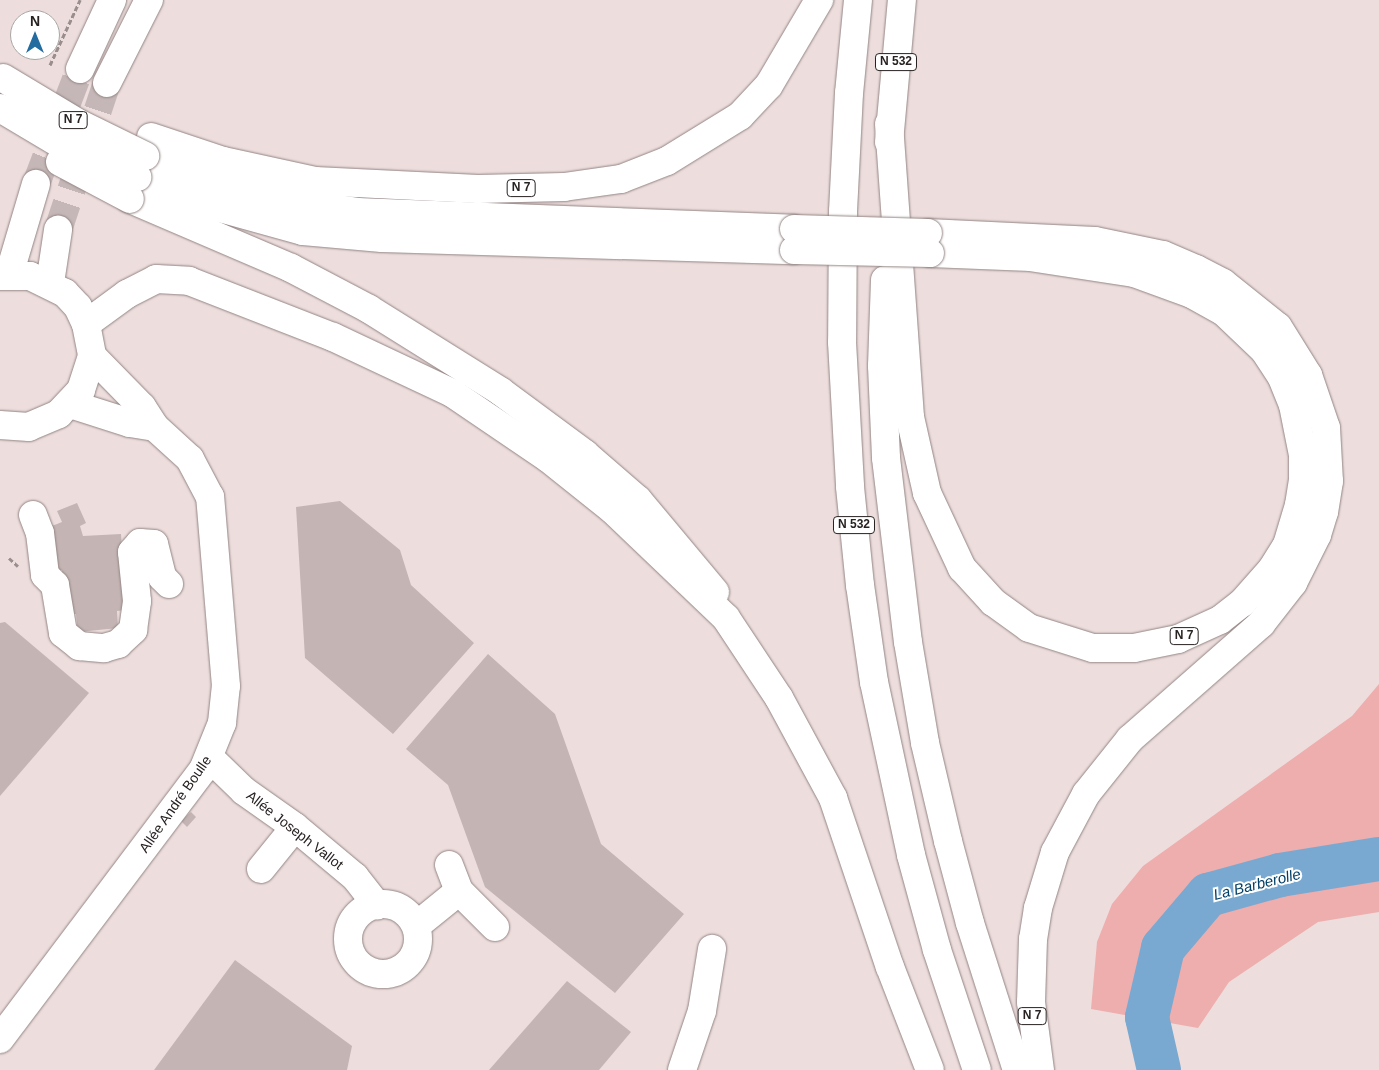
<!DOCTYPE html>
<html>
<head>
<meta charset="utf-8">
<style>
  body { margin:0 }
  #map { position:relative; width:1379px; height:1070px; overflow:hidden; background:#eddddd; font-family:Helvetica,sans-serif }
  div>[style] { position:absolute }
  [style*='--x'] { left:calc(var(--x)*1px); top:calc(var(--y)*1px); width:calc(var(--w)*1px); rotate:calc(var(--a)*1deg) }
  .green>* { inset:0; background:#edaead }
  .river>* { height:44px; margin:-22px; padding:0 22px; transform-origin:22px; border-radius:22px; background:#79a9d1 }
  .building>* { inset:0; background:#c4b5b4 }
  .major-tunnel>* { height:28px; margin-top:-14px; transform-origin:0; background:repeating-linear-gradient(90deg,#c5b7b7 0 28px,transparent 0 42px) }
  .path>* { height:3px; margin-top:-1.5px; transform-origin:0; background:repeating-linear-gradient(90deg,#998d8d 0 5px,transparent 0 7.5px) }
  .roads { filter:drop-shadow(0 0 1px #938584) drop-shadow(0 0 1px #938584) }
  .minor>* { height:28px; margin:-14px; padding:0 14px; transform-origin:14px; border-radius:14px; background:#fff }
  .minor>.ring { margin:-14px; padding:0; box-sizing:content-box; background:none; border:28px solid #fff; border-radius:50% }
  .major>* { height:28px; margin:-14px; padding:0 14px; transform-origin:14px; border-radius:14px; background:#fff }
  .highway>* { height:28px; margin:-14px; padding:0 14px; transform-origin:14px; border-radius:14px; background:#fff }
  .bridges { filter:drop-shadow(0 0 1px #938584) drop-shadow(0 0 1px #938584) }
  .highway-bridge>* { height:28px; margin:-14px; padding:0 14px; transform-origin:14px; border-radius:14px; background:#fff }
  span { translate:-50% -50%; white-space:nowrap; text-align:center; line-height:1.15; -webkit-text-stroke:4px #fff; paint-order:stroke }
  .shield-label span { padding:1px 4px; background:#fff; border:1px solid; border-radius:4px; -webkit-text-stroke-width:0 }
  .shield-label { font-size:12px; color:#272121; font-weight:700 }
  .street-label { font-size:14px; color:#272121 }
  .water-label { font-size:15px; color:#034066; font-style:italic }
  .north { position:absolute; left:10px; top:10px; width:50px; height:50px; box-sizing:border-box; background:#fff; border:1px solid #a9a6a6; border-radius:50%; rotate:0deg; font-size:14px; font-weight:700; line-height:20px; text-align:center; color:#272121 }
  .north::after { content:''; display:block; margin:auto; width:18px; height:22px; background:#236ca0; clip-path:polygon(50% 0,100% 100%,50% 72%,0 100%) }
</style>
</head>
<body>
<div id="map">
  <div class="green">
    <div style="clip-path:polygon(1379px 684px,1379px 912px,1318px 922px,1229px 982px,1198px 1028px,1091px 1009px,1097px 942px,1112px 904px,1143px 866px,1352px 716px)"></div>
  </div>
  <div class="river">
    <div style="--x:1159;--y:1070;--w:54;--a:-102.8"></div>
    <div style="--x:1147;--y:1017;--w:71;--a:-76.9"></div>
    <div style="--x:1163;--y:948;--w:70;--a:-49.7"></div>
    <div style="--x:1208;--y:895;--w:75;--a:-15.5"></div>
    <div style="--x:1280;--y:875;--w:100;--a:-9.2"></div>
  </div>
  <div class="building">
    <div style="clip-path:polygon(340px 501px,400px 550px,411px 585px,474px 643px,393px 734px,305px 658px,296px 507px)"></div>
    <div style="clip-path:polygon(77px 503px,86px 523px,80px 526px,83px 536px,121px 534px,126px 610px,117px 611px,118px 628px,78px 632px,76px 614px,65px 614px,62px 570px,49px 571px,47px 528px,62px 522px,57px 511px)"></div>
    <div style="clip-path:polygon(5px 622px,89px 693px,0 796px,0 623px)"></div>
    <div style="clip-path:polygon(488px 654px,555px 714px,601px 844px,684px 914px,615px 993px,485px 887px,448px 785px,406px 749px)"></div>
    <div style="clip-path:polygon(191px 812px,196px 817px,187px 827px,181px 821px)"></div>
    <div style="clip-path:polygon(235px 960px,352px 1046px,347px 1070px,154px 1070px)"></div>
    <div style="clip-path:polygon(567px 981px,631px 1032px,599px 1070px,489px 1070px)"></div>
  </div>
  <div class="major-tunnel">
    <div style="--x:36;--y:184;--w:123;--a:-69.1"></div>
    <div style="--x:58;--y:230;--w:155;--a:-71.6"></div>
  </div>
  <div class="path">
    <div style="--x:50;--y:65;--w:72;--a:-65.2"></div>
    <div style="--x:9;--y:558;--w:12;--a:42"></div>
  </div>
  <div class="roads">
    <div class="minor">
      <div style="--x:70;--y:404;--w:63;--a:17.6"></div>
      <div style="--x:130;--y:423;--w:25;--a:9"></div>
      <div style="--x:33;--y:515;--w:19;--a:69"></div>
      <div style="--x:40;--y:533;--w:42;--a:83.2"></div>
      <div style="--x:45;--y:575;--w:14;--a:45"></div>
      <div style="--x:55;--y:585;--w:49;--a:80.5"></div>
      <div style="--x:63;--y:633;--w:21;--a:39"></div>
      <div style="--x:79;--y:646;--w:25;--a:5"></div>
      <div style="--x:104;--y:648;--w:15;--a:-16"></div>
      <div style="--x:118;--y:644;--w:21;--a:-43"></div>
      <div style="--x:133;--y:630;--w:29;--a:-82"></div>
      <div style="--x:137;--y:601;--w:49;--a:-95.8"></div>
      <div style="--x:132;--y:552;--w:12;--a:-48"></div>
      <div style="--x:140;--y:543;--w:14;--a:4"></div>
      <div style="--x:154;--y:544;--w:34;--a:76"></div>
      <div style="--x:162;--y:577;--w:10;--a:45"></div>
      <div style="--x:210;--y:758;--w:47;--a:44.1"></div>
      <div style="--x:244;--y:791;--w:62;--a:35.2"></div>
      <div style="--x:295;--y:827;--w:78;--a:39.8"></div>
      <div style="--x:355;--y:877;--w:36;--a:52"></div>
      <div style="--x:449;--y:865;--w:28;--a:69"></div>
      <div style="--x:459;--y:891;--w:51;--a:45"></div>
      <div style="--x:261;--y:869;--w:54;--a:-51"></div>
      <div class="ring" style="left:348px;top:904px;width:42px;height:42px"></div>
      <div style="--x:416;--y:926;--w:55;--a:-39.1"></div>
      <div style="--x:0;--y:1039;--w:337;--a:-53"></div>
      <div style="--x:203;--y:770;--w:51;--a:-68"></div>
      <div style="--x:222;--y:723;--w:37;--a:-84"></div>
      <div style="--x:226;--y:686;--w:190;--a:-94.8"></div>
      <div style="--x:210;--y:497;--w:43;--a:-117.8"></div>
      <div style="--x:190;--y:459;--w:47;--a:-137.6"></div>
      <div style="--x:155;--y:427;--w:24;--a:-123"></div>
      <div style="--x:142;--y:407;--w:71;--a:-134.4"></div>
      <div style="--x:682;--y:1070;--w:62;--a:-71.3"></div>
      <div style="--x:702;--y:1011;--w:63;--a:-80.8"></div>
    </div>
    <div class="major">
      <div style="--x:80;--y:69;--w:76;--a:-65.1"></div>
      <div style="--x:107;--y:83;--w:93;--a:-63.2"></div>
      <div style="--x:9;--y:275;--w:95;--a:-73.5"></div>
      <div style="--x:0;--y:276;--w:30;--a:0"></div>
      <div style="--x:30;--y:276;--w:39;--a:26"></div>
      <div style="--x:65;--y:293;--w:19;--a:47"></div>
      <div style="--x:78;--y:307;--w:19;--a:65"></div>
      <div style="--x:86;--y:324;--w:33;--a:79"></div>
      <div style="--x:92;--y:356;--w:36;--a:108"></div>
      <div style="--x:81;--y:390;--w:33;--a:133"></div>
      <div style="--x:59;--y:414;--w:33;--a:157"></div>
      <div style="--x:29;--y:427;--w:29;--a:-176"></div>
      <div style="--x:50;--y:283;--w:54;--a:-81.4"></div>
    </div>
    <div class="highway">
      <div style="--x:858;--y:0;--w:93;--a:95.5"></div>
      <div style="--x:849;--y:93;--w:119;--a:92.9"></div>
      <div style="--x:843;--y:212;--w:130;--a:90.4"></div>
      <div style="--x:842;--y:342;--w:145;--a:86.8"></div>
      <div style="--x:850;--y:487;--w:99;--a:84.2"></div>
      <div style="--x:860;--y:585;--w:98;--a:81.8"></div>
      <div style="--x:874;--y:682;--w:177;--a:77.9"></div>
      <div style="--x:911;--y:855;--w:98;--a:74.7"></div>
      <div style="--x:937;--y:950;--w:126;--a:71.6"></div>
      <div style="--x:889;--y:124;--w:294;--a:85.9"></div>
      <div style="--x:910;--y:417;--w:78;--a:77.4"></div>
      <div style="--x:927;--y:493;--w:83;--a:65"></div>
      <div style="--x:962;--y:568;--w:46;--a:47.6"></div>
      <div style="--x:993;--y:602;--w:44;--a:35.8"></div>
      <div style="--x:1029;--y:628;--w:67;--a:17.4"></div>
      <div style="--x:1093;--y:648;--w:41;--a:0"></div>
      <div style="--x:1134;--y:648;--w:45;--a:-11.6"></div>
      <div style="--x:1178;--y:639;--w:46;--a:-24.3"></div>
      <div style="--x:1220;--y:620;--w:28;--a:-38"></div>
      <div style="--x:1242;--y:603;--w:45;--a:-48.6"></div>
      <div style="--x:1272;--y:569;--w:28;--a:-58"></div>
      <div style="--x:1287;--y:545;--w:42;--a:-73.3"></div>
      <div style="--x:1299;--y:505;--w:26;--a:-81"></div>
      <div style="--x:1303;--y:479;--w:24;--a:-90"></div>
      <div style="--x:1303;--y:455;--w:51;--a:-101.3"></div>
      <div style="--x:1293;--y:405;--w:31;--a:-112"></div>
      <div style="--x:1281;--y:376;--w:31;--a:-123"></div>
      <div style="--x:1264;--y:350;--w:55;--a:-136.5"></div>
      <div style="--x:1224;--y:312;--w:37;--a:-151"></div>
      <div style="--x:1192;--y:294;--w:62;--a:-160.1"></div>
      <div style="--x:1134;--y:273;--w:104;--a:-171.2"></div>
      <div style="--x:1031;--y:257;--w:101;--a:-177.7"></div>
      <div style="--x:151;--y:137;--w:76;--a:18.4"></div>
      <div style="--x:223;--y:161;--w:94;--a:12.3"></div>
      <div style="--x:315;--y:181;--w:163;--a:2.8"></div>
      <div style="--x:478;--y:189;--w:86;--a:-1.3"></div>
      <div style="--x:564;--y:187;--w:58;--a:-8"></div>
      <div style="--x:621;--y:179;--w:49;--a:-21.4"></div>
      <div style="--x:667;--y:161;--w:86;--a:-31.7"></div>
      <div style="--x:740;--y:116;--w:42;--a:-46.9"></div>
      <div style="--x:769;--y:85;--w:99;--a:-59.5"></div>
      <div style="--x:889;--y:142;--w:143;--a:-84.8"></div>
      <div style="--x:145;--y:156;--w:84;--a:21"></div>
      <div style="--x:223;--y:186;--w:61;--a:14.3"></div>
      <div style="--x:282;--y:201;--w:76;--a:8.3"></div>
      <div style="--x:357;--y:212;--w:437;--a:2.2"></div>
      <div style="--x:137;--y:177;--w:89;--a:20.5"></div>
      <div style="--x:220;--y:208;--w:86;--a:15.5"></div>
      <div style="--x:303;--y:231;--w:79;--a:5.1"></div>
      <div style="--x:382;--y:238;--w:412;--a:1.7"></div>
      <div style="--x:130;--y:199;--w:175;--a:23.2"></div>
      <div style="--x:291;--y:268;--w:88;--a:27.7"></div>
      <div style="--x:369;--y:309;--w:155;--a:32"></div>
      <div style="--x:500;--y:391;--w:106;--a:36.5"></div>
      <div style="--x:585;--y:454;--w:70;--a:41"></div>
      <div style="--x:638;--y:500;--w:120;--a:50.1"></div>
      <div style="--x:928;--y:233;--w:167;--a:2.7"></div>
      <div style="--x:1095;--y:241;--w:69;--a:11.6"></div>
      <div style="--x:1163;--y:255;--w:36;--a:23"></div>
      <div style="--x:1196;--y:269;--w:30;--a:27"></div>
      <div style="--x:1223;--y:283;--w:70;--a:38.7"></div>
      <div style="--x:1278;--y:327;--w:57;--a:58"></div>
      <div style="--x:1308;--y:375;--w:56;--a:71.2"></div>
      <div style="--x:1326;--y:428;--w:53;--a:86.8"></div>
      <div style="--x:1329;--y:481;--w:31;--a:99"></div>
      <div style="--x:1324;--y:512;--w:24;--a:107"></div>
      <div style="--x:1317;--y:535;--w:54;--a:116.6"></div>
      <div style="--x:1293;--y:583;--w:52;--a:128"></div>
      <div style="--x:1261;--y:624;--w:174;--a:138.7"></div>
      <div style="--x:1130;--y:739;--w:70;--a:128.7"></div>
      <div style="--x:1086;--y:794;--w:66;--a:118.1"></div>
      <div style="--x:1055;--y:852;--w:59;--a:106.9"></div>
      <div style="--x:1038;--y:908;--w:31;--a:99"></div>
      <div style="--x:1033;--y:939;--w:63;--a:91.8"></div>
      <div style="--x:1031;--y:1002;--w:69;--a:82.5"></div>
      <div style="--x:885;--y:280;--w:86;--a:92"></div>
      <div style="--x:882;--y:366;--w:92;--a:87.5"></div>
      <div style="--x:886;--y:458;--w:185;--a:83.2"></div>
      <div style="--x:908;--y:642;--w:102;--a:80.4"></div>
      <div style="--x:925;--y:743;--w:101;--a:76.8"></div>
      <div style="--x:948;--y:841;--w:85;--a:75"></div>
      <div style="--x:970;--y:923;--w:154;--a:72.3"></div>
      <div style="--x:86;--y:324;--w:51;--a:-36.2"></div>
      <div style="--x:127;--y:294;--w:33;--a:-27"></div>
      <div style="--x:156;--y:279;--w:33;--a:3"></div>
      <div style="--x:189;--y:281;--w:155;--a:21.3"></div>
      <div style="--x:333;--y:337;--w:132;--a:25.2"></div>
      <div style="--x:452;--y:393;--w:116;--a:34.1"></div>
      <div style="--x:548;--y:458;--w:83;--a:38.7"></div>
      <div style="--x:613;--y:510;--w:156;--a:43.7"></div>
      <div style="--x:726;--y:618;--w:96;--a:56.5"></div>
      <div style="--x:779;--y:698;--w:114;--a:61.6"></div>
      <div style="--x:833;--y:798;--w:178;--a:71.4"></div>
      <div style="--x:890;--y:967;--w:110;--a:68.8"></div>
    </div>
  </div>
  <div class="bridges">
    <div class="highway-bridge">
      <div style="--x:3;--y:78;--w:87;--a:31"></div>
      <div style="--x:78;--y:123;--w:75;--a:26.2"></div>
      <div style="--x:0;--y:108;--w:80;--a:30.7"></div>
      <div style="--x:69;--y:149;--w:74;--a:22.4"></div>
      <div style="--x:60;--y:162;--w:79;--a:27.9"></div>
      <div style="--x:794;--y:229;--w:134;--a:1.7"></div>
      <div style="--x:794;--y:250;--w:136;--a:1.3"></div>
    </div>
  </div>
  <div class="shield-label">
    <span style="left:896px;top:62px">N 532</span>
    <span style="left:73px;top:120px">N 7</span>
    <span style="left:521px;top:188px">N 7</span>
    <span style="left:854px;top:525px">N 532</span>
    <span style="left:1184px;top:636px">N 7</span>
    <span style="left:1032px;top:1016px">N 7</span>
  </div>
  <div class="street-label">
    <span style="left:175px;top:804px;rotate:-55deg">Allée André Boulle</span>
    <span style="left:295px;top:830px;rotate:38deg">Allée Joseph Vallot</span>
  </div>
  <div class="water-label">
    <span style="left:1257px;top:884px;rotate:-14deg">La Barberolle</span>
  </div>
  <div class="north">N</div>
</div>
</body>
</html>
